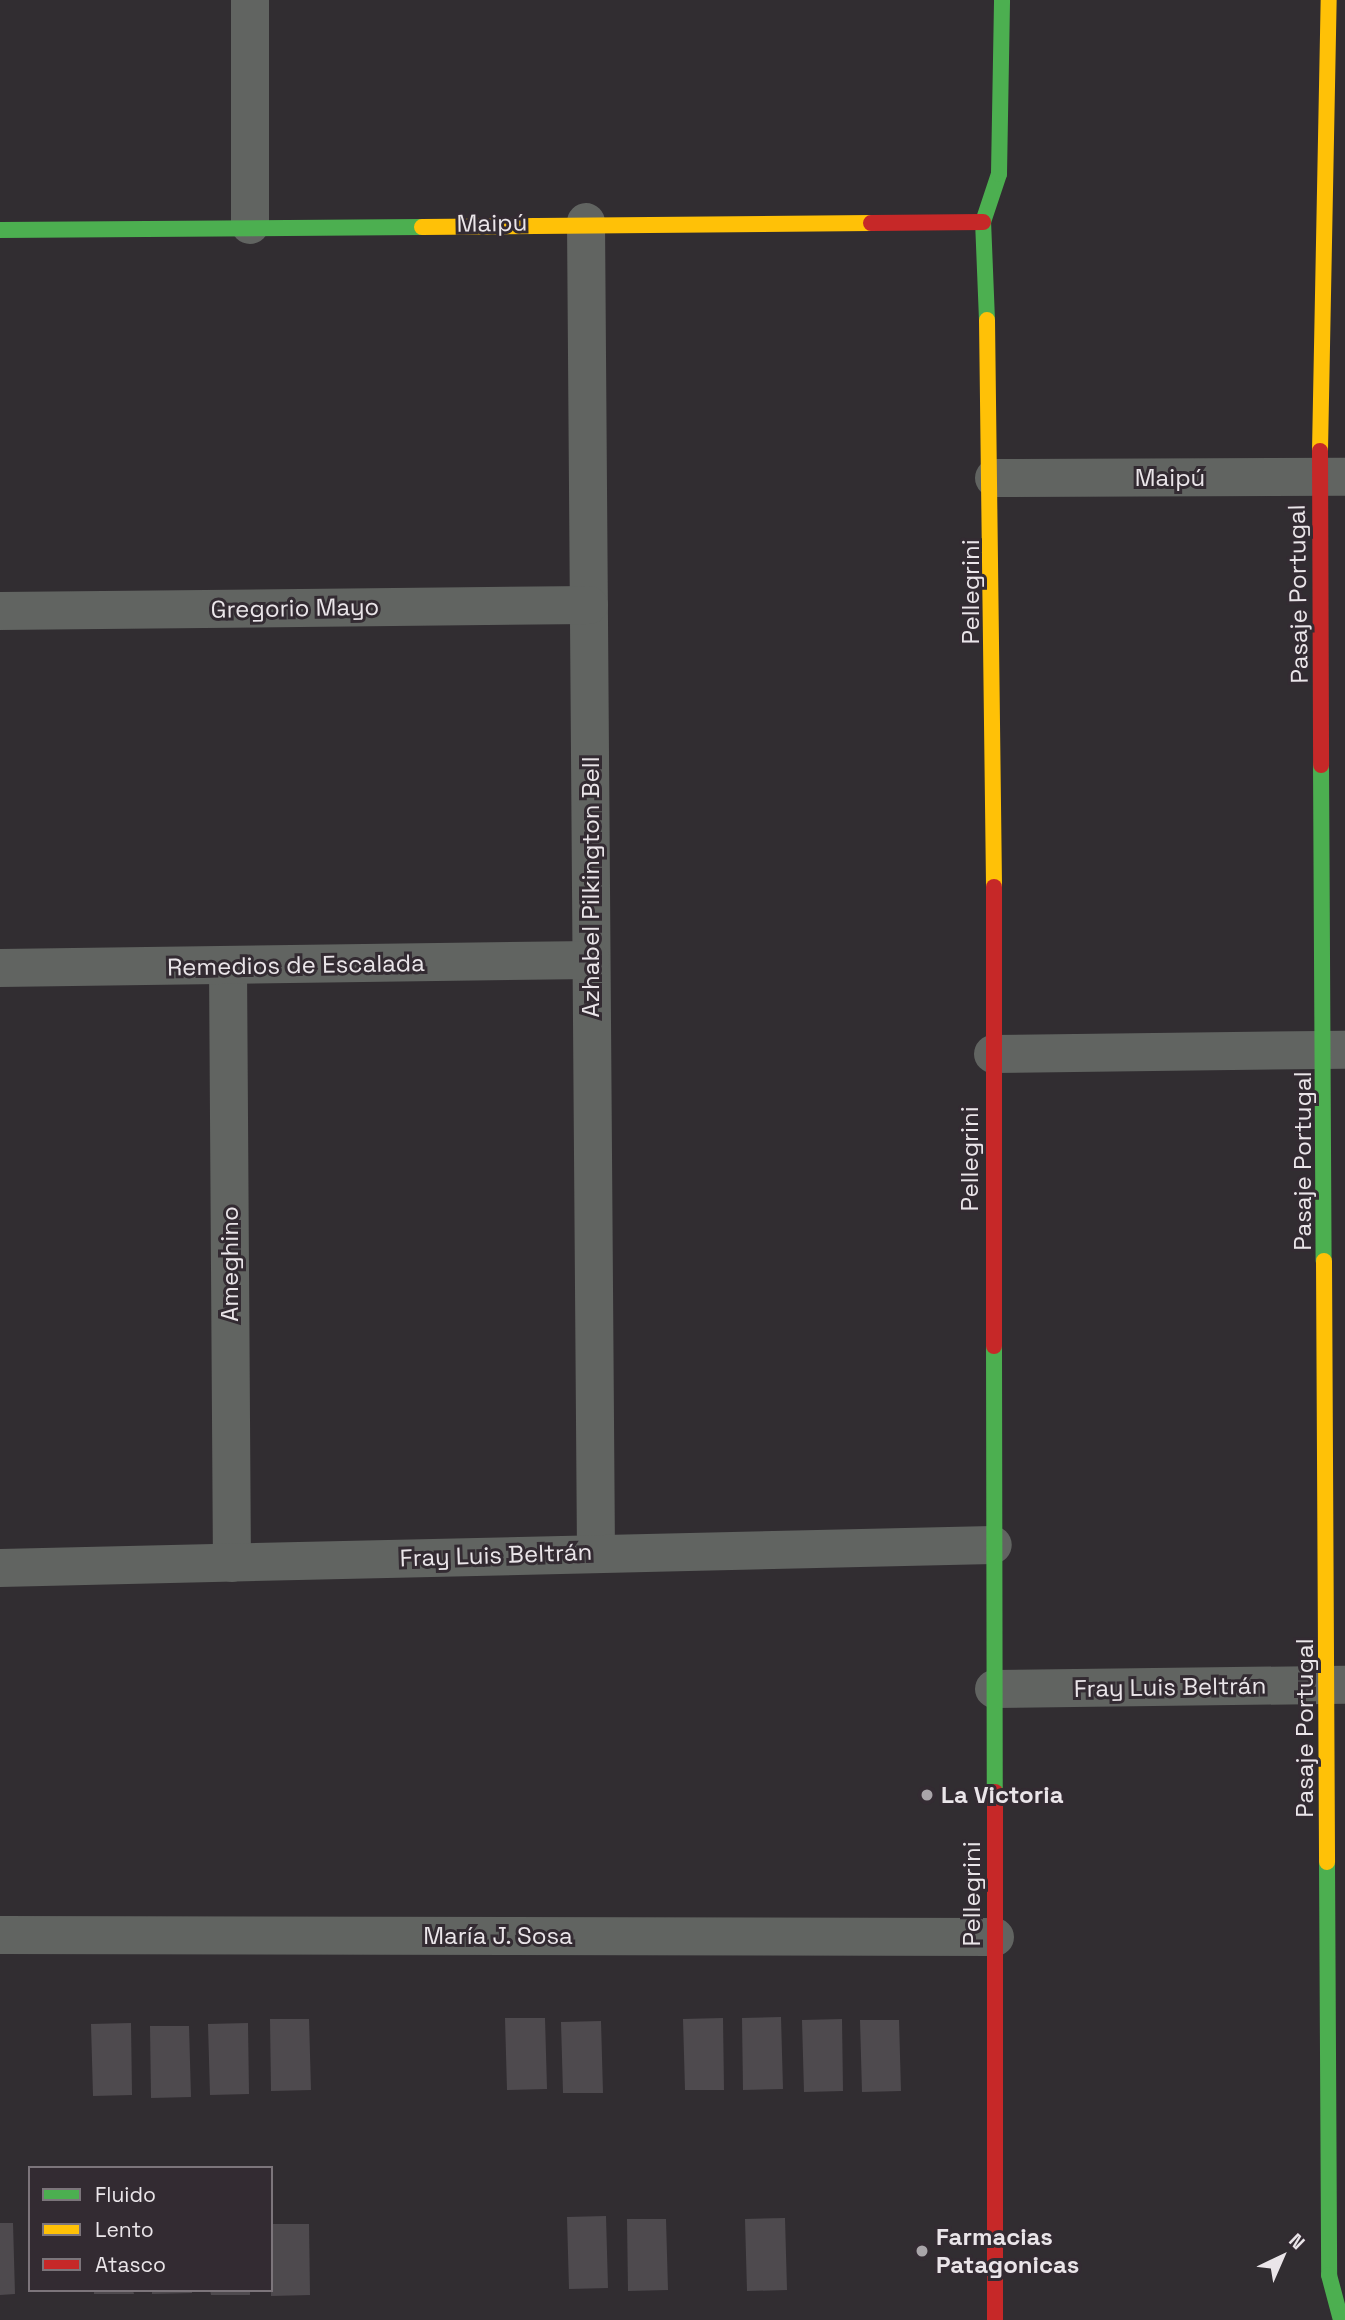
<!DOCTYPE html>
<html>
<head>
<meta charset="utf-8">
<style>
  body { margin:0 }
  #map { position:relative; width:1345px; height:2320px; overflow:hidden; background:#312d31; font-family:"Space Grotesk",sans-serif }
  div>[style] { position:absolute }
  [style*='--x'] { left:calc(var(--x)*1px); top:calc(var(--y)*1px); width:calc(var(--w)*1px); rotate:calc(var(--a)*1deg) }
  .building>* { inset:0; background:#4e4a4e }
  .street>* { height:38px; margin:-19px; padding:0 19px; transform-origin:19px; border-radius:19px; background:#616461 }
  .fast>* { height:16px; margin:-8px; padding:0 8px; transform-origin:8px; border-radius:8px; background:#4caf50 }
  .slow>* { height:16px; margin:-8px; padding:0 8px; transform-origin:8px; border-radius:8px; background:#ffc107 }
  .jam>* { height:16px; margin:-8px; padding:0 8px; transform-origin:8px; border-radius:8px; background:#c62828 }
  .dots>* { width:19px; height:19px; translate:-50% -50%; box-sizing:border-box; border:4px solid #332b32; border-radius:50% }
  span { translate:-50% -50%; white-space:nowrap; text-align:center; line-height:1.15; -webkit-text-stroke:6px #332b32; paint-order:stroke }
  .street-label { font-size:24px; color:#eae5e9 }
  .poi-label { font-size:24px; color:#eae5e9; font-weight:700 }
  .left { translate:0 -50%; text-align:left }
  .legend { position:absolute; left:28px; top:2166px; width:245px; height:126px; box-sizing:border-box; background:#332b32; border:2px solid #7c757b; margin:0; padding:9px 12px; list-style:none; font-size:21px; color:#eae5e9 }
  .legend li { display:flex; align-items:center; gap:14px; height:35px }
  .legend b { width:35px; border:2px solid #7c757b }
  .north { position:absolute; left:1247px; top:2222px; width:70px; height:70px; -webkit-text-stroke:5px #332b32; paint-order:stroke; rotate:44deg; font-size:19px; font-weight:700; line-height:28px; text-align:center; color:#eae5e9 }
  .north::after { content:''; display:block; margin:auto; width:24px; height:32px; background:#eae5e9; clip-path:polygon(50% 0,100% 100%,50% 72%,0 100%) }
</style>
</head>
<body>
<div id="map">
  <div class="building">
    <div style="clip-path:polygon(781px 2017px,783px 2089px,743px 2090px,742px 2018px)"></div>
    <div style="clip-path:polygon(505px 2018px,545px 2018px,547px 2089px,507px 2090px)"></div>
    <div style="clip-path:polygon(723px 2018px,724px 2090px,685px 2090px,683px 2019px)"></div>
    <div style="clip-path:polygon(270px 2019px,309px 2019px,311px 2090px,271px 2091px)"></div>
    <div style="clip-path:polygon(842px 2019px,843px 2091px,804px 2092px,802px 2020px)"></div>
    <div style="clip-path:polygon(860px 2020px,899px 2020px,901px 2091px,862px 2092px)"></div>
    <div style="clip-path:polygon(601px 2021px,603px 2093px,563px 2093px,561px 2022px)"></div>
    <div style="clip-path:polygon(131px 2023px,132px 2095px,93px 2096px,91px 2024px)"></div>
    <div style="clip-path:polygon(248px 2023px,249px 2094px,210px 2095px,208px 2024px)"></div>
    <div style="clip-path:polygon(150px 2026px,189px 2026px,191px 2097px,151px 2098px)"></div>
    <div style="clip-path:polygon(606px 2216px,608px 2288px,569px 2289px,567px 2217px)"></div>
    <div style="clip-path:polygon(785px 2218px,787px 2290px,747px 2291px,745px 2219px)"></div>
    <div style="clip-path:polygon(627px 2219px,666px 2219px,668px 2290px,628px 2291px)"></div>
    <div style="clip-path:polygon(0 2223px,13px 2223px,15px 2294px,0 2295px)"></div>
    <div style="clip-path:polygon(271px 2224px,309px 2224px,310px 2295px,271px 2296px)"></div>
    <div style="clip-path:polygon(94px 2290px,133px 2290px,134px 2294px,94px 2294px)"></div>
    <div style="clip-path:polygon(152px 2290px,192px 2290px,192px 2293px,152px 2294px)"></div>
    <div style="clip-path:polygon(210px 2290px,250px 2290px,250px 2295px,211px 2295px)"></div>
  </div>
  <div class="street">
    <div style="--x:250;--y:0;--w:225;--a:90"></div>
    <div style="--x:586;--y:222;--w:1330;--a:89.57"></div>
    <div style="--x:994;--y:478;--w:351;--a:-0.2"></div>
    <div style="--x:0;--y:611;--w:589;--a:-0.58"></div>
    <div style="--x:228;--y:966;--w:597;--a:89.62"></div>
    <div style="--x:0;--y:968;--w:591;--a:-0.78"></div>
    <div style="--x:993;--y:1054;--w:352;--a:-0.7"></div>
    <div style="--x:0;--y:1568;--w:993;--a:-1.33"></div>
    <div style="--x:994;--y:1689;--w:351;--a:-0.7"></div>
    <div style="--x:0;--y:1935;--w:995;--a:0.12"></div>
  </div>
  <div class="fast">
    <div style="--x:0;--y:230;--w:422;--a:-0.4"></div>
    <div style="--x:987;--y:320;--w:98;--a:-92.3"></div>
    <div style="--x:983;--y:222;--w:51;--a:-71.6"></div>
    <div style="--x:999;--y:174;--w:174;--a:-89"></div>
    <div style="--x:1321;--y:765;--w:496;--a:89.7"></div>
    <div style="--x:994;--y:1346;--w:446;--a:89.9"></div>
    <div style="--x:1327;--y:1862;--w:413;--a:89.7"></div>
    <div style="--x:1329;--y:2275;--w:47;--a:75.1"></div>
  </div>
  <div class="slow">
    <div style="--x:422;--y:227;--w:449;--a:-0.5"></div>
    <div style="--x:987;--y:320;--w:567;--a:89.29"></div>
    <div style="--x:1320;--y:451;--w:451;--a:-88.9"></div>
    <div style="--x:1324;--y:1261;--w:601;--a:89.71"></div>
  </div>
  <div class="jam">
    <div style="--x:871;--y:223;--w:112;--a:-0.5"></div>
    <div style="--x:1320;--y:451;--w:314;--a:89.8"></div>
    <div style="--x:994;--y:887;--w:459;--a:90"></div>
    <div style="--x:995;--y:1792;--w:528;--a:90"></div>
  </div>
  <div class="dots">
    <div style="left:927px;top:1795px;background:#a9a5a9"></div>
    <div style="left:922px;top:2251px;background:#a9a5a9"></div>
  </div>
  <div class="street-label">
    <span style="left:492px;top:223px;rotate:-1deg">Maipú</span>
    <span style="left:1170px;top:478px">Maipú</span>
    <span style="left:971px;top:592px;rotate:-90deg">Pellegrini</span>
    <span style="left:1298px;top:594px;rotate:-91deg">Pasaje Portugal</span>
    <span style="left:295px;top:608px;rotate:-1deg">Gregorio Mayo</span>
    <span style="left:591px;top:887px;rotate:-90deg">Azhabel Pilkington Bell</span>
    <span style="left:296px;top:965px;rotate:-1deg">Remedios de Escalada</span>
    <span style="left:970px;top:1159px;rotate:-90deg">Pellegrini</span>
    <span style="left:1303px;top:1161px;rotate:-90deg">Pasaje Portugal</span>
    <span style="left:230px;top:1264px;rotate:-90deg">Ameghino</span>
    <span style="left:496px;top:1555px;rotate:-2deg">Fray Luis Beltrán</span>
    <span style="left:1170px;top:1687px;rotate:-1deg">Fray Luis Beltrán</span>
    <span style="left:1305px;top:1728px;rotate:-90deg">Pasaje Portugal</span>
    <span style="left:972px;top:1894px;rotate:-90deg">Pellegrini</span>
    <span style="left:498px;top:1936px">María J. Sosa</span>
  </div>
  <div class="poi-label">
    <span class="left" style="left:941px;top:1795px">La Victoria</span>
    <span class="left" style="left:936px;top:2251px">Farmacias<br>Patagonicas</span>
  </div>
  <ul class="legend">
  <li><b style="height:9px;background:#4caf50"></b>Fluido</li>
  <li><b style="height:9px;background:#ffc107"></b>Lento</li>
  <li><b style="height:9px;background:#c62828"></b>Atasco</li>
  </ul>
  <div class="north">N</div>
</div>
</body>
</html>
